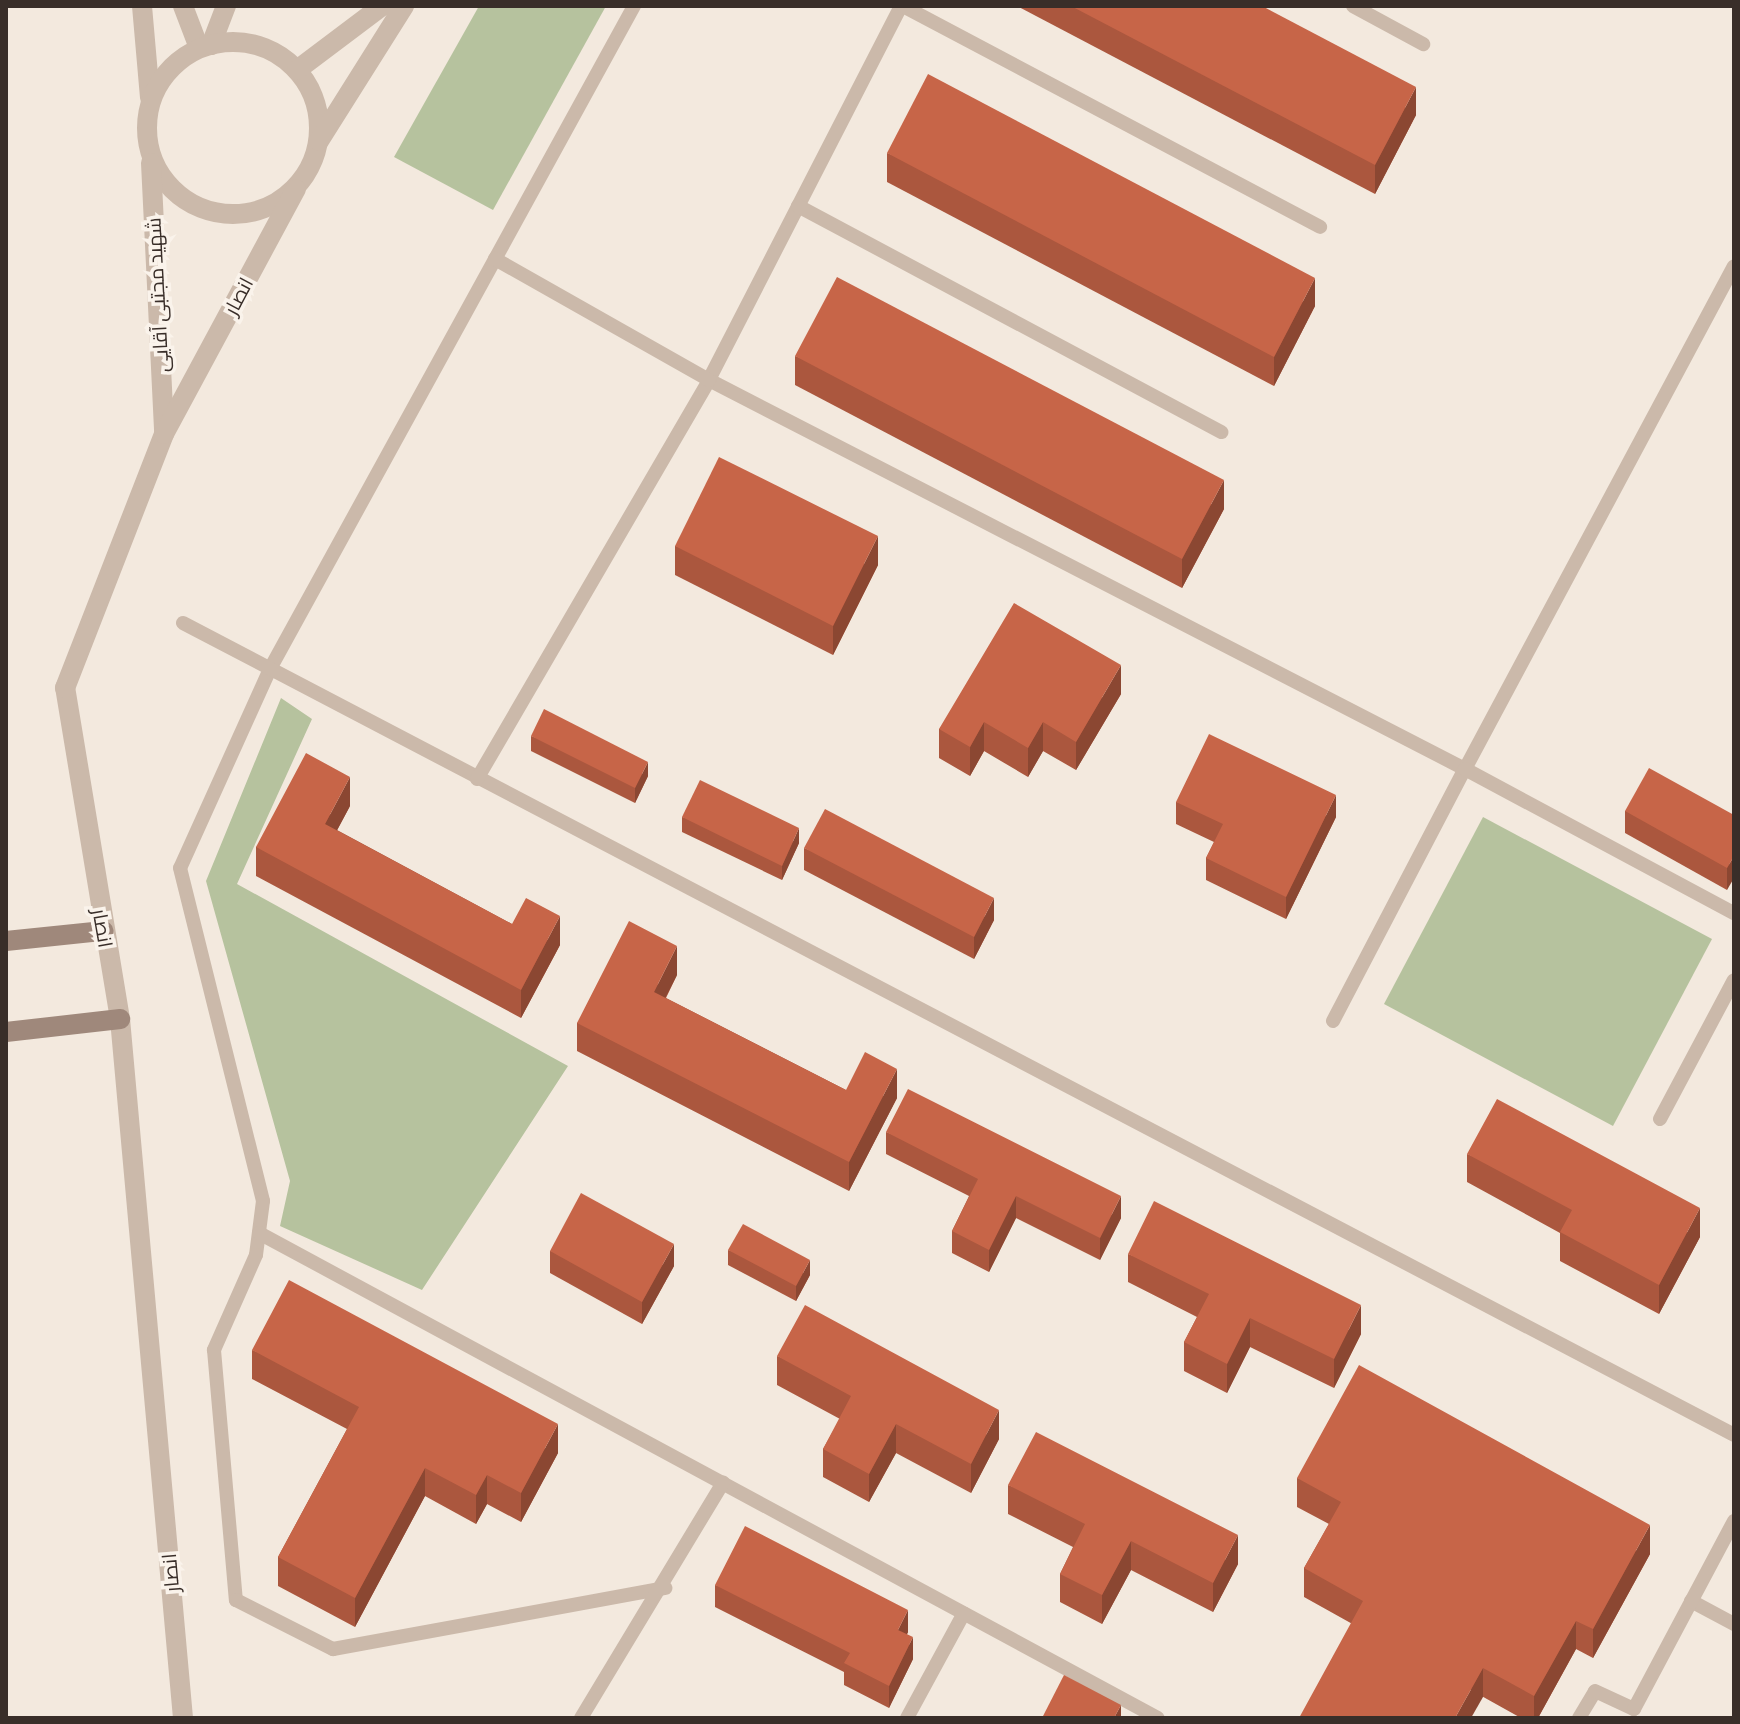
<!DOCTYPE html>
<html>
<head>
<meta charset="utf-8">
<style>
  body { margin:0 }
  #map { position:relative; width:1740px; height:1724px; overflow:hidden; background:#f3e9de; font-family:Manrope,Cairo,sans-serif }
  div>[style] { position:absolute }
  [style*='--x'] { left:calc(var(--x)*1px); top:calc(var(--y)*1px); width:calc(var(--w)*1px); rotate:calc(var(--a)*1deg) }
  .green>* { inset:0; background:#b6c29e }
  .service>* { height:14px; margin:-7px; padding:0 7px; transform-origin:7px; border-radius:7px; background:#cbb9aa }
  .minor>* { height:20px; margin:-10px; padding:0 10px; transform-origin:10px; border-radius:10px; background:#cbb9aa }
  .tertiary>* { height:20px; margin:-10px; padding:0 10px; transform-origin:10px; border-radius:10px; background:#cbb9aa }
  .tertiary>.ring { margin:-10px; padding:0; box-sizing:content-box; background:none; border:20px solid #cbb9aa; border-radius:50% }
  .secondary>* { height:20px; margin:-10px; padding:0 10px; transform-origin:10px; border-radius:10px; background:#9f887b }
  .wall>* { inset:0; background:#ab573e }
  .shaded-wall>* { inset:0; background:#8b4732 }
  .building>* { inset:0; background:#c76548 }
  span { translate:-50% -50%; white-space:nowrap; text-align:center; line-height:1.15; -webkit-text-stroke:7px #faf3eb; paint-order:stroke }
  .street-label { font-size:20px; color:#392e29 }
  .frame { position:absolute; inset:0; border:8px solid #392e29; pointer-events:none }
</style>
</head>
<body>
<div id="map">
  <div class="green">
    <div style="clip-path:polygon(479px 6px,606px 6px,493px 210px,394px 157px)"></div>
    <div style="clip-path:polygon(281px 698px,312px 719px,237px 884px,568px 1066px,422px 1290px,280px 1226px,290px 1181px,206px 881px)"></div>
    <div style="clip-path:polygon(1483px 817px,1712px 939px,1613px 1126px,1384px 1004px)"></div>
  </div>
  <div class="service">
    <div style="--x:634;--y:6;--w:756;--a:118.77"></div>
    <div style="--x:270;--y:669;--w:218;--a:114.3"></div>
    <div style="--x:180;--y:868;--w:343;--a:76"></div>
    <div style="--x:263;--y:1201;--w:54;--a:97.4"></div>
    <div style="--x:256;--y:1255;--w:104;--a:113.9"></div>
    <div style="--x:214;--y:1350;--w:251;--a:85"></div>
    <div style="--x:236;--y:1600;--w:109;--a:26.8"></div>
    <div style="--x:333;--y:1649;--w:338;--a:-10.4"></div>
    <div style="--x:901;--y:6;--w:420;--a:117.2"></div>
    <div style="--x:709;--y:380;--w:850;--a:27.23"></div>
    <div style="--x:1465;--y:769;--w:570;--a:-61.86"></div>
    <div style="--x:903;--y:6;--w:472;--a:27.9"></div>
    <div style="--x:1353;--y:6;--w:80;--a:28.5"></div>
    <div style="--x:798;--y:206;--w:480;--a:28.1"></div>
    <div style="--x:183;--y:623;--w:1751;--a:27.63"></div>
    <div style="--x:477;--y:779;--w:462;--a:-59.8"></div>
    <div style="--x:709;--y:380;--w:246;--a:-150.5"></div>
    <div style="--x:1333;--y:1021;--w:284;--a:-62.4"></div>
    <div style="--x:1465;--y:769;--w:305;--a:28.2"></div>
    <div style="--x:1660;--y:1119;--w:157;--a:-62"></div>
    <div style="--x:259;--y:1233;--w:1021;--a:28.35"></div>
    <div style="--x:1691;--y:1601;--w:49;--a:28.1"></div>
    <div style="--x:581;--y:1718;--w:275;--a:-58.9"></div>
    <div style="--x:907;--y:1718;--w:119;--a:-61.5"></div>
    <div style="--x:1579;--y:1718;--w:31;--a:-59"></div>
    <div style="--x:1595;--y:1691;--w:43;--a:24.8"></div>
    <div style="--x:1634;--y:1709;--w:213;--a:-62"></div>
  </div>
  <div class="minor">
    <div style="--x:211;--y:45;--w:42;--a:-69"></div>
  </div>
  <div class="tertiary">
    <div style="--x:142;--y:6;--w:92;--a:85"></div>
    <div style="--x:183;--y:6;--w:45;--a:69.1"></div>
    <div class="ring" style="left:147px;top:42px;width:152px;height:152px"></div>
    <div style="--x:297;--y:70;--w:106;--a:-37"></div>
    <div style="--x:319;--y:141;--w:160;--a:-57.8"></div>
    <div style="--x:151;--y:163;--w:268;--a:87.2"></div>
    <div style="--x:183;--y:1718;--w:702;--a:-95.15"></div>
    <div style="--x:120;--y:1019;--w:336;--a:-99.4"></div>
    <div style="--x:65;--y:688;--w:273;--a:-68.7"></div>
    <div style="--x:164;--y:434;--w:278;--a:-61.7"></div>
  </div>
  <div class="secondary">
    <div style="--x:6;--y:941;--w:98;--a:-5.9"></div>
    <div style="--x:6;--y:1032;--w:115;--a:-6.5"></div>
  </div>
  <div class="wall">
    <div style="clip-path:polygon(1017px 6px,1262px 6px,1416px 115px,1375px 194px)"></div>
    <div style="clip-path:polygon(887px 153px,1315px 306px,1274px 386px,887px 182px)"></div>
    <div style="clip-path:polygon(795px 356px,1224px 509px,1182px 588px,795px 385px)"></div>
    <div style="clip-path:polygon(675px 546px,878px 565px,833px 655px,675px 575px)"></div>
    <div style="clip-path:polygon(1121px 694px,1076px 770px,1043px 751px,1028px 777px,984px 751px,970px 776px,939px 758px,939px 729px)"></div>
    <div style="clip-path:polygon(531px 736px,648px 776px,635px 803px,531px 751px)"></div>
    <div style="clip-path:polygon(1176px 802px,1336px 817px,1286px 919px,1206px 880px,1206px 858px,1214px 842px,1176px 824px)"></div>
    <div style="clip-path:polygon(350px 806px,337px 830px,512px 924px,560px 945px,521px 1018px,256px 876px,256px 847px)"></div>
    <div style="clip-path:polygon(1625px 811px,1734px 815px,1727px 890px,1625px 833px)"></div>
    <div style="clip-path:polygon(682px 817px,799px 843px,782px 880px,682px 832px)"></div>
    <div style="clip-path:polygon(804px 848px,994px 920px,974px 959px,804px 870px)"></div>
    <div style="clip-path:polygon(677px 975px,666px 998px,846px 1090px,897px 1098px,849px 1191px,577px 1051px,577px 1023px)"></div>
    <div style="clip-path:polygon(886px 1132px,1121px 1218px,1100px 1260px,1016px 1218px,989px 1272px,952px 1253px,952px 1231px,969px 1196px,886px 1154px)"></div>
    <div style="clip-path:polygon(1467px 1154px,1700px 1237px,1659px 1314px,1560px 1261px,1560px 1233px,1467px 1182px)"></div>
    <div style="clip-path:polygon(728px 1250px,810px 1275px,796px 1301px,728px 1265px)"></div>
    <div style="clip-path:polygon(550px 1251px,674px 1266px,642px 1324px,550px 1273px)"></div>
    <div style="clip-path:polygon(1128px 1254px,1361px 1334px,1334px 1388px,1250px 1347px,1227px 1393px,1184px 1371px,1184px 1342px,1197px 1317px,1128px 1282px)"></div>
    <div style="clip-path:polygon(252px 1350px,558px 1453px,521px 1522px,487px 1504px,476px 1524px,425px 1496px,355px 1627px,278px 1586px,278px 1557px,347px 1429px,252px 1379px)"></div>
    <div style="clip-path:polygon(777px 1356px,999px 1439px,971px 1493px,896px 1453px,869px 1502px,823px 1477px,823px 1449px,840px 1419px,777px 1385px)"></div>
    <div style="clip-path:polygon(1297px 1478px,1650px 1554px,1593px 1658px,1576px 1649px,1538px 1718px,1521px 1718px,1304px 1597px,1304px 1568px,1329px 1524px,1297px 1507px)"></div>
    <div style="clip-path:polygon(1008px 1485px,1238px 1564px,1213px 1612px,1131px 1570px,1102px 1624px,1060px 1602px,1060px 1574px,1073px 1547px,1008px 1514px)"></div>
    <div style="clip-path:polygon(1734px 1575px,1734px 1608px,1732px 1607px,1732px 1578px)"></div>
    <div style="clip-path:polygon(715px 1585px,908px 1632px,907px 1634px,913px 1659px,889px 1708px,844px 1685px,844px 1672px,715px 1607px)"></div>
  </div>
  <div class="shaded-wall">
    <div style="clip-path:polygon(1416px 87px,1416px 115px,1375px 194px,1375px 165px)"></div>
    <div style="clip-path:polygon(1315px 278px,1315px 306px,1274px 386px,1274px 357px)"></div>
    <div style="clip-path:polygon(1224px 480px,1224px 509px,1182px 588px,1182px 559px)"></div>
    <div style="clip-path:polygon(878px 536px,878px 565px,833px 655px,833px 626px)"></div>
    <div style="clip-path:polygon(1121px 665px,1121px 694px,1076px 770px,1076px 742px)"></div>
    <div style="clip-path:polygon(984px 722px,984px 751px,970px 776px,970px 747px)"></div>
    <div style="clip-path:polygon(1043px 722px,1043px 751px,1028px 777px,1028px 748px)"></div>
    <div style="clip-path:polygon(648px 762px,648px 776px,635px 803px,635px 788px)"></div>
    <div style="clip-path:polygon(350px 777px,350px 806px,325px 853px,325px 824px)"></div>
    <div style="clip-path:polygon(1336px 795px,1336px 817px,1286px 919px,1286px 897px)"></div>
    <div style="clip-path:polygon(799px 828px,799px 843px,782px 880px,782px 866px)"></div>
    <div style="clip-path:polygon(1734px 856px,1734px 878px,1727px 890px,1727px 868px)"></div>
    <div style="clip-path:polygon(994px 898px,994px 920px,974px 959px,974px 937px)"></div>
    <div style="clip-path:polygon(560px 916px,560px 945px,521px 1018px,521px 990px)"></div>
    <div style="clip-path:polygon(677px 946px,677px 975px,654px 1020px,654px 992px)"></div>
    <div style="clip-path:polygon(897px 1069px,897px 1098px,849px 1191px,849px 1162px)"></div>
    <div style="clip-path:polygon(1016px 1196px,1016px 1218px,989px 1272px,989px 1250px)"></div>
    <div style="clip-path:polygon(1121px 1196px,1121px 1218px,1100px 1260px,1100px 1238px)"></div>
    <div style="clip-path:polygon(1700px 1208px,1700px 1237px,1659px 1314px,1659px 1285px)"></div>
    <div style="clip-path:polygon(674px 1244px,674px 1266px,642px 1324px,642px 1302px)"></div>
    <div style="clip-path:polygon(810px 1260px,810px 1275px,796px 1301px,796px 1286px)"></div>
    <div style="clip-path:polygon(1361px 1305px,1361px 1334px,1334px 1388px,1334px 1359px)"></div>
    <div style="clip-path:polygon(1250px 1318px,1250px 1347px,1227px 1393px,1227px 1364px)"></div>
    <div style="clip-path:polygon(999px 1410px,999px 1439px,971px 1493px,971px 1464px)"></div>
    <div style="clip-path:polygon(558px 1424px,558px 1453px,521px 1522px,521px 1493px)"></div>
    <div style="clip-path:polygon(896px 1424px,896px 1453px,869px 1502px,869px 1474px)"></div>
    <div style="clip-path:polygon(425px 1468px,425px 1496px,355px 1627px,355px 1598px)"></div>
    <div style="clip-path:polygon(487px 1475px,487px 1504px,476px 1524px,476px 1495px)"></div>
    <div style="clip-path:polygon(1650px 1525px,1650px 1554px,1593px 1658px,1593px 1629px)"></div>
    <div style="clip-path:polygon(1238px 1535px,1238px 1564px,1213px 1612px,1213px 1583px)"></div>
    <div style="clip-path:polygon(1131px 1541px,1131px 1570px,1102px 1624px,1102px 1595px)"></div>
    <div style="clip-path:polygon(908px 1610px,908px 1632px,898px 1652px,898px 1630px)"></div>
    <div style="clip-path:polygon(1576px 1621px,1576px 1649px,1538px 1718px,1534px 1718px,1534px 1696px)"></div>
    <div style="clip-path:polygon(913px 1637px,913px 1659px,889px 1708px,889px 1686px)"></div>
    <div style="clip-path:polygon(1483px 1668px,1483px 1697px,1471px 1718px,1455px 1718px)"></div>
    <div style="clip-path:polygon(1121px 1705px,1121px 1718px,1114px 1718px)"></div>
  </div>
  <div class="building">
    <div style="clip-path:polygon(1071px 6px,1262px 6px,1416px 87px,1375px 165px)"></div>
    <div style="clip-path:polygon(928px 74px,1315px 278px,1274px 357px,887px 153px)"></div>
    <div style="clip-path:polygon(837px 277px,1224px 480px,1182px 559px,795px 356px)"></div>
    <div style="clip-path:polygon(719px 457px,878px 536px,833px 626px,675px 546px)"></div>
    <div style="clip-path:polygon(1014px 603px,1121px 665px,1076px 742px,1043px 722px,1028px 748px,984px 722px,970px 747px,939px 729px)"></div>
    <div style="clip-path:polygon(544px 709px,648px 762px,635px 788px,531px 736px)"></div>
    <div style="clip-path:polygon(1209px 734px,1336px 795px,1286px 897px,1206px 858px,1223px 824px,1176px 802px)"></div>
    <div style="clip-path:polygon(306px 753px,350px 777px,325px 824px,512px 924px,526px 898px,560px 916px,521px 990px,256px 847px)"></div>
    <div style="clip-path:polygon(1649px 768px,1734px 815px,1734px 856px,1727px 868px,1625px 811px)"></div>
    <div style="clip-path:polygon(700px 780px,799px 828px,782px 866px,682px 817px)"></div>
    <div style="clip-path:polygon(825px 809px,994px 898px,974px 937px,804px 848px)"></div>
    <div style="clip-path:polygon(629px 921px,677px 946px,654px 992px,846px 1090px,865px 1052px,897px 1069px,849px 1162px,577px 1023px)"></div>
    <div style="clip-path:polygon(908px 1089px,1121px 1196px,1100px 1238px,1016px 1196px,989px 1250px,952px 1231px,978px 1179px,886px 1132px)"></div>
    <div style="clip-path:polygon(1497px 1099px,1700px 1208px,1659px 1285px,1560px 1232px,1572px 1210px,1467px 1154px)"></div>
    <div style="clip-path:polygon(581px 1193px,674px 1244px,642px 1302px,550px 1251px)"></div>
    <div style="clip-path:polygon(1154px 1201px,1361px 1305px,1334px 1359px,1250px 1318px,1227px 1364px,1184px 1342px,1209px 1294px,1128px 1254px)"></div>
    <div style="clip-path:polygon(743px 1224px,810px 1260px,796px 1286px,728px 1250px)"></div>
    <div style="clip-path:polygon(289px 1280px,558px 1424px,521px 1493px,487px 1475px,476px 1495px,425px 1468px,355px 1598px,278px 1557px,359px 1407px,252px 1350px)"></div>
    <div style="clip-path:polygon(805px 1305px,999px 1410px,971px 1464px,896px 1424px,869px 1474px,823px 1449px,851px 1396px,777px 1356px)"></div>
    <div style="clip-path:polygon(1359px 1365px,1650px 1525px,1593px 1629px,1576px 1621px,1534px 1696px,1483px 1668px,1455px 1718px,1299px 1718px,1363px 1601px,1304px 1568px,1341px 1502px,1297px 1478px)"></div>
    <div style="clip-path:polygon(1036px 1432px,1238px 1535px,1213px 1583px,1131px 1541px,1102px 1595px,1060px 1574px,1085px 1524px,1008px 1485px)"></div>
    <div style="clip-path:polygon(745px 1526px,908px 1610px,898px 1630px,913px 1637px,889px 1686px,844px 1663px,850px 1653px,715px 1585px)"></div>
    <div style="clip-path:polygon(1064px 1675px,1121px 1705px,1114px 1718px,1042px 1718px)"></div>
  </div>
  <div class="street-label">
    <span style="left:157px;top:295px;rotate:-93deg">شهید مجتبی آقایی</span>
    <span style="left:238px;top:296px;rotate:-62deg">انصار</span>
    <span style="left:103px;top:928px;rotate:80deg">انصار</span>
    <span style="left:170px;top:1573px;rotate:-95deg">انصار</span>
  </div>
  <div class="frame"></div>
</div>
</body>
</html>
